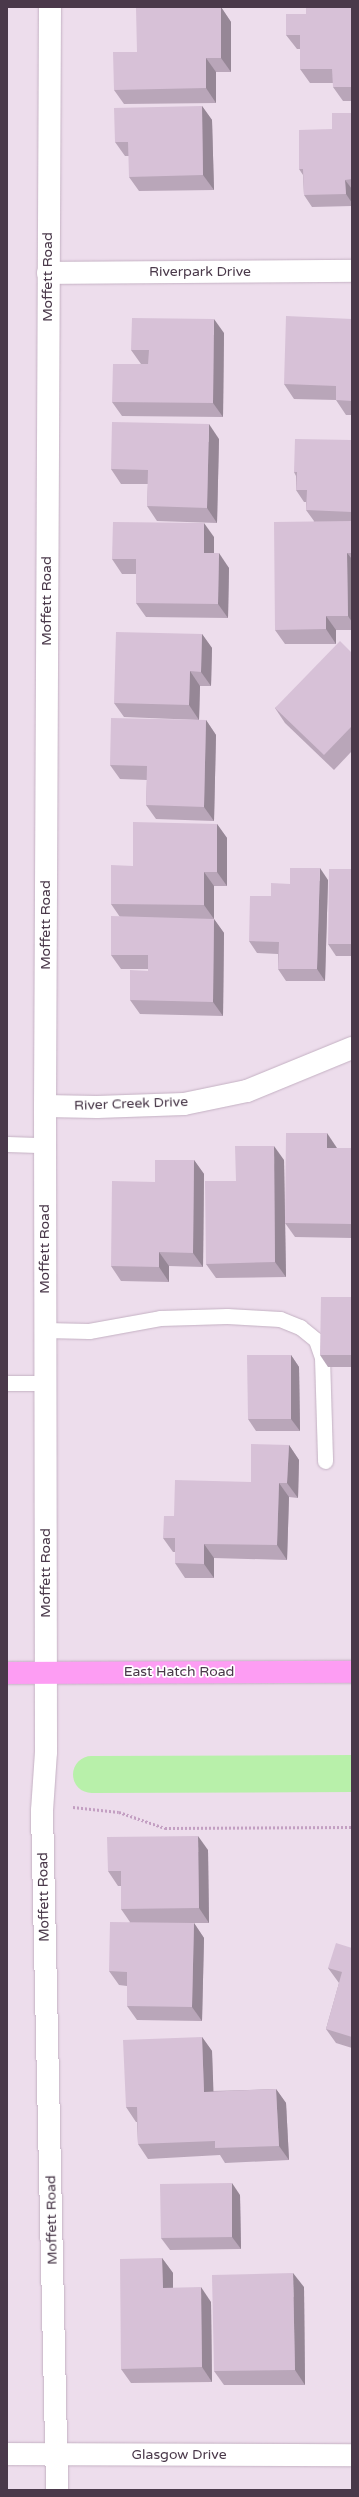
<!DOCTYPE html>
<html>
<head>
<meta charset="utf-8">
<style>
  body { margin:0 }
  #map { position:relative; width:359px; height:2497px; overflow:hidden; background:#f5ebf5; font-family:"Varela Round",sans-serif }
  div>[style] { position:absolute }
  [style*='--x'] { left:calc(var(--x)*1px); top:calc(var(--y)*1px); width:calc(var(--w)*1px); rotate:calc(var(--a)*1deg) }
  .residential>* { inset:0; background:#edddec }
  .canal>* { height:37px; margin:-18.5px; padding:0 18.5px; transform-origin:18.5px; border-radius:18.5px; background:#b8f0aa }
  .path>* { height:2.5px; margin-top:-1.25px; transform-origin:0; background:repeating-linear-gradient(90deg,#c39fc2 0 2px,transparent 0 4px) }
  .roads { filter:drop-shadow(0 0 1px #c4b1c3) drop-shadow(0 0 1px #c4b1c3) }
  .lane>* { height:15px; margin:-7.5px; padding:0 7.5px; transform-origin:7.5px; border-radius:7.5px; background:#fff }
  .street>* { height:22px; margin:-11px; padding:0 11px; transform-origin:11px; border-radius:11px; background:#fff }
  .primary>* { height:22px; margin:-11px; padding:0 11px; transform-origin:11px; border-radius:11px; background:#fd9df3 }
  .wall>* { inset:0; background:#b9a6b9 }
  .shaded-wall>* { inset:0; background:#968796 }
  .building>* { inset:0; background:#d7c1d7 }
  span { translate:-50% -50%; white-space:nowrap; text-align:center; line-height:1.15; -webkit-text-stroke:3.5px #fff; paint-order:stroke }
  .street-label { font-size:14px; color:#4a394a }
  .frame { position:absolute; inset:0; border:8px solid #4a394a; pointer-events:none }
</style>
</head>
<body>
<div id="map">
  <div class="residential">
    <div style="clip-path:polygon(7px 7px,352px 7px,352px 2490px,7px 2490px)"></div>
  </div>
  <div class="canal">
    <div style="--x:91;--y:1774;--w:261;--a:-0.2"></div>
  </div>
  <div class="path">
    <div style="--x:73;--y:1807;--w:46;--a:6.2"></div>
    <div style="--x:119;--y:1812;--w:49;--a:19.2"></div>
    <div style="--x:165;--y:1828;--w:187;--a:-0.3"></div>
  </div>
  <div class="roads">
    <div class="lane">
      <div style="--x:7;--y:1144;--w:38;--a:2"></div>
      <div style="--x:45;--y:1330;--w:44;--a:1.3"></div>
      <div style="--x:89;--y:1331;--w:72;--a:-10.4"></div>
      <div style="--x:160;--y:1318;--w:67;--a:-1.7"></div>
      <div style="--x:227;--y:1316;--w:53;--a:3.2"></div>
      <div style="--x:280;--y:1319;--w:22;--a:22"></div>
      <div style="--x:300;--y:1327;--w:21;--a:39"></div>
      <div style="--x:316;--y:1340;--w:18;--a:71"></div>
      <div style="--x:322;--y:1357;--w:104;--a:88.3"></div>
      <div style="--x:7;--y:1383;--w:39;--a:0"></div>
    </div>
    <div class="street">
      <div style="--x:50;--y:7;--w:1099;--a:90.26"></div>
      <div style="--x:45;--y:1106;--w:646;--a:89.91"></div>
      <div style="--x:46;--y:1752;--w:59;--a:93.9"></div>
      <div style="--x:42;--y:1811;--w:679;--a:88.73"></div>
      <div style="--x:48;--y:273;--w:304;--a:-0.4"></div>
      <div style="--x:45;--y:1106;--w:52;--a:1.1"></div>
      <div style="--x:97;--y:1107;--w:87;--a:-2"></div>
      <div style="--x:184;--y:1104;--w:64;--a:-11.7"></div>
      <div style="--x:247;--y:1091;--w:113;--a:-22.3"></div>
      <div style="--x:7;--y:2454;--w:345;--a:0.2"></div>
    </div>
    <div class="primary">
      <div style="--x:7;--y:1673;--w:345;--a:-0.2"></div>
    </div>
  </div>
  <div class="wall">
    <div style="clip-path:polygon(221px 7px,231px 22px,231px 72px,216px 72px,216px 103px,124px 104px,114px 90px,137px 52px)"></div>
    <div style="clip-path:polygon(352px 7px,352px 101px,343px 101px,333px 87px,333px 83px,310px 83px,300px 69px,300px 49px,297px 49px,286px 35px,306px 14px)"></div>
    <div style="clip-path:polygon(202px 106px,212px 120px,214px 190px,139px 191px,129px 177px,129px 156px,125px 156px,115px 142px)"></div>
    <div style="clip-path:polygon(352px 113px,352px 206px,312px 207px,304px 195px,303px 175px,299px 169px,332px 129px)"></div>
    <div style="clip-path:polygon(352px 319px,352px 415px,346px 415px,336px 400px,294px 399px,284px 384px)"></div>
    <div style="clip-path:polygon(224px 333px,223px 417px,122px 416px,112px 402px,141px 364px,131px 350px)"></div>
    <div style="clip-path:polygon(219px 439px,217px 523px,157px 521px,147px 506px,148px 484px,121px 484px,111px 469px)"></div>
    <div style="clip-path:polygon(352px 440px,352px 630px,336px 630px,336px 644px,285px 644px,275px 630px,314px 521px,306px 510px,306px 502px,304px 502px,296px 490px,296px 476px,294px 472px)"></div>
    <div style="clip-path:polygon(214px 537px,214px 553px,229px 568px,228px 618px,146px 617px,136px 603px,136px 574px,122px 574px,112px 559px)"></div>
    <div style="clip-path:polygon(202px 634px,212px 648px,211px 686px,200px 686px,199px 720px,124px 717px,114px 703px)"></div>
    <div style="clip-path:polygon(352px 653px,352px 751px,334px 770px,285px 723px,275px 708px)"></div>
    <div style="clip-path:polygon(206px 720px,216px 735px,214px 821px,156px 819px,146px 805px,147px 780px,120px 779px,110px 765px)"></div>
    <div style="clip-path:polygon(217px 824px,227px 838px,227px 886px,214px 886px,214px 919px,224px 933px,223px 1016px,140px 1014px,130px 1000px,148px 971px,148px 969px,121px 969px,111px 955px,120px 917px,111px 904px,133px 866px)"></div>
    <div style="clip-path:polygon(352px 869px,352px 956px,336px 956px,328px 944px)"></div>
    <div style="clip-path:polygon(328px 880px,325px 981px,286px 981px,278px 969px,278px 954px,257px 953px,249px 941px,271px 896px,290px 884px)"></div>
    <div style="clip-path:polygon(337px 1148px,352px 1148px,352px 1238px,295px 1237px,285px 1223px)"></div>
    <div style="clip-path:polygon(194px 1160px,204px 1174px,203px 1267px,169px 1266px,169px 1282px,121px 1281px,111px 1266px,155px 1182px)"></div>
    <div style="clip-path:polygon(284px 1160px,286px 1277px,216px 1278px,206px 1264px,236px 1181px)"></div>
    <div style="clip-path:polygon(352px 1297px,352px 1367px,328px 1367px,320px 1355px)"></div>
    <div style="clip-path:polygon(291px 1355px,299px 1367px,300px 1431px,256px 1431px,248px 1419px)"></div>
    <div style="clip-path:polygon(289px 1445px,299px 1460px,298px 1498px,289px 1497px,287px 1560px,214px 1558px,214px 1578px,185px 1578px,175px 1563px,175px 1552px,173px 1552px,163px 1538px,174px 1516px,251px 1482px)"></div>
    <div style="clip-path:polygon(208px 1850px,209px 1923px,182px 1923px,194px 1923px,204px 1938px,202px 2021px,137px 2020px,127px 2006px,127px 1986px,119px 1985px,109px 1971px,130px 1922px,121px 1909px,121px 1886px,118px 1886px,108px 1871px)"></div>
    <div style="clip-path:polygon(352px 1948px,352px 2048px,336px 2043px,326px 2029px,339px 1983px,328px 1968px)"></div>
    <div style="clip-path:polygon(202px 2037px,212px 2051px,213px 2091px,276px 2089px,286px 2103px,289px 2160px,225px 2163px,220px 2155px,148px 2159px,138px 2144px,137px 2122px,136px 2122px,126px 2107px)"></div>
    <div style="clip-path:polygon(240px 2195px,241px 2249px,170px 2250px,161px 2238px)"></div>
    <div style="clip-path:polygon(162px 2258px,173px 2273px,173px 2288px,211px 2302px,212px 2382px,131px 2383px,121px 2369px)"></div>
    <div style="clip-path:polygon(304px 2287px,305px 2385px,224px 2385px,214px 2371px)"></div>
  </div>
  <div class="shaded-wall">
    <div style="clip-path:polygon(221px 7px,231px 22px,231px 72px,221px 58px)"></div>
    <div style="clip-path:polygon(206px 58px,216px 72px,216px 103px,206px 88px)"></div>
    <div style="clip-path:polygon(202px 106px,212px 120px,214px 190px,203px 175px)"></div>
    <div style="clip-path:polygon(345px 180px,352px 189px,352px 203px,346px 194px)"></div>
    <div style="clip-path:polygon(214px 319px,224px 333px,223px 417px,213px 403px)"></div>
    <div style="clip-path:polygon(209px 424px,219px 439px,217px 523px,207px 508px)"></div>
    <div style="clip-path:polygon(351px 521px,352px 523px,352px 554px,351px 553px)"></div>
    <div style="clip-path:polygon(204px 523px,214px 537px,214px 567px,204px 553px)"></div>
    <div style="clip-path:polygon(219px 553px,229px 568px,228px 618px,218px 604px)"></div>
    <div style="clip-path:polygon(347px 553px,352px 559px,352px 622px,348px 616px)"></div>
    <div style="clip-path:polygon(326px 616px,336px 630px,336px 644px,326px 629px)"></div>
    <div style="clip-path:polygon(202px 634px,212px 648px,211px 686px,201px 672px)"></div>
    <div style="clip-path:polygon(190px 671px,200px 686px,199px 720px,189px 705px)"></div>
    <div style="clip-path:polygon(206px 720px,216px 735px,214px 821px,204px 807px)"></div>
    <div style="clip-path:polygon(217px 824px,227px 838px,227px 886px,217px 872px)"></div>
    <div style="clip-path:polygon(320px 868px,328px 880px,325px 981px,317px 969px)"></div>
    <div style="clip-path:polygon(204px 872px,214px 886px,214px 919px,204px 905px)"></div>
    <div style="clip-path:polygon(214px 919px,224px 933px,223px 1016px,213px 1002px)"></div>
    <div style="clip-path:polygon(327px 1133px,337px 1148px,337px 1163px,327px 1148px)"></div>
    <div style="clip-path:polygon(274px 1146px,284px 1160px,286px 1277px,275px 1262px)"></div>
    <div style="clip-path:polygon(194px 1160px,204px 1174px,203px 1267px,193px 1253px)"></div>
    <div style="clip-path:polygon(159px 1252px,169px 1266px,169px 1282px,159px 1267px)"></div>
    <div style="clip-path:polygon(291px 1355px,299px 1367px,300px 1431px,291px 1419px)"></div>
    <div style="clip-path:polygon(289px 1445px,299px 1460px,298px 1498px,287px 1483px)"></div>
    <div style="clip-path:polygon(279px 1483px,289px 1497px,287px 1560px,277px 1545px)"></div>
    <div style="clip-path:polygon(204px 1544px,214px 1558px,214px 1578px,204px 1564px)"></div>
    <div style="clip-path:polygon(198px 1836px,208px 1850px,209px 1923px,199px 1908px)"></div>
    <div style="clip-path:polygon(194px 1923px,204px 1938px,202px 2021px,192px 2007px)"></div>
    <div style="clip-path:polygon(202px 2037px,212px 2051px,214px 2106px,204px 2092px)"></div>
    <div style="clip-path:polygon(276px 2089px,286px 2103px,289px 2160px,279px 2146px)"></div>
    <div style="clip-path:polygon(232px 2183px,240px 2195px,241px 2249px,232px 2237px)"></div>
    <div style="clip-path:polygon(162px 2258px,173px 2273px,173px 2302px,163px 2288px)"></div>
    <div style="clip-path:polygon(293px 2273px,304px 2287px,305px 2385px,295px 2370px)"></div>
    <div style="clip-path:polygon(201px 2287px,211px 2302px,212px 2382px,202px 2367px)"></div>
  </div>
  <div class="building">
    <div style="clip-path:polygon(221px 7px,221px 58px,206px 58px,206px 88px,114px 90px,113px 52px,137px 52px,136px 8px)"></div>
    <div style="clip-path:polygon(306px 7px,352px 7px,352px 87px,333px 87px,332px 69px,300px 69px,300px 35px,286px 35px,286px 14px,306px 14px)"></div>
    <div style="clip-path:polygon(202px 106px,203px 175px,129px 177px,128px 142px,115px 142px,114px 108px)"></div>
    <div style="clip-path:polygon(332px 113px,352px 113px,352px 179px,345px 180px,346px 194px,304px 195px,303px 169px,299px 169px,299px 130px,332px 129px)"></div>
    <div style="clip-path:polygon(286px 316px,352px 319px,352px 401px,336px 400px,336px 386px,284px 384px)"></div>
    <div style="clip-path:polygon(132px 318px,214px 319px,213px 403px,112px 402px,113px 364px,148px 364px,149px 350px,131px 350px)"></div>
    <div style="clip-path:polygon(112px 422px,209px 424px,207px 508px,147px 506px,148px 470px,111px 469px)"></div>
    <div style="clip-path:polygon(295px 439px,352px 440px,352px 512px,306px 510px,307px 490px,296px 490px,297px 472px,294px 472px)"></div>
    <div style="clip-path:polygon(351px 521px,351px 553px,347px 553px,348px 616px,326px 616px,326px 629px,275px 630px,274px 522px)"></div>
    <div style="clip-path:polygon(113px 522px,204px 523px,204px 553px,219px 553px,218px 604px,136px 603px,136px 559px,112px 559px)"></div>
    <div style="clip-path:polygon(116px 632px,202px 634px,201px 672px,190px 671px,189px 705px,114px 703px)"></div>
    <div style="clip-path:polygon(340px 641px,352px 653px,352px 726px,324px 755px,275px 708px)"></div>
    <div style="clip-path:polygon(111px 718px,206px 720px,204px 807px,146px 805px,147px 766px,110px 765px)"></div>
    <div style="clip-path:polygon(133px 822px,217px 824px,217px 872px,204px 872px,204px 905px,111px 904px,111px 865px,133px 866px)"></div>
    <div style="clip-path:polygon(290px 868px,320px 868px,317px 969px,278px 969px,279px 942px,249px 941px,250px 896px,271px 896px,271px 883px,290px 884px)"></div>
    <div style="clip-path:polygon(329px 869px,352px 869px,352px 944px,328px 944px)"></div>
    <div style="clip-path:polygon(111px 916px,214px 919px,213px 1002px,130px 1000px,130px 970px,148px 971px,148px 955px,111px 955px)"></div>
    <div style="clip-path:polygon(286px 1133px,327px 1133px,327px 1148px,352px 1148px,352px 1224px,285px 1223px)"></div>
    <div style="clip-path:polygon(235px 1146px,274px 1146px,275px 1262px,206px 1264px,205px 1181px,236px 1181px)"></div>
    <div style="clip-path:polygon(155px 1160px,194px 1160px,193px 1253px,159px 1252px,159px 1267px,111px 1266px,112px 1181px,155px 1182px)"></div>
    <div style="clip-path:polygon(321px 1297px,352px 1297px,352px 1355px,320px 1355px)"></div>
    <div style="clip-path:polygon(247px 1355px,291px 1355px,291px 1419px,248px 1419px)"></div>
    <div style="clip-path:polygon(251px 1444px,289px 1445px,287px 1483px,279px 1483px,277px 1545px,204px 1544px,204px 1564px,175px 1563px,175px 1538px,163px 1538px,164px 1516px,174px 1516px,175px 1480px,251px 1482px)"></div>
    <div style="clip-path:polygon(198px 1836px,199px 1908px,121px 1909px,121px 1871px,108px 1871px,107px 1837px)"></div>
    <div style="clip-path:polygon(110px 1922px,194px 1923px,192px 2007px,127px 2006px,127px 1972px,109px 1971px)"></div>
    <div style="clip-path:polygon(336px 1943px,352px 1948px,352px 2037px,326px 2029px,342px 1972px,328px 1968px)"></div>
    <div style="clip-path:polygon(202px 2037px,204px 2092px,276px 2089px,279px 2146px,215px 2148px,215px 2141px,138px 2144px,137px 2107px,126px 2107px,123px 2040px)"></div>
    <div style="clip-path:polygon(232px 2183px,232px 2237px,161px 2238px,160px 2184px)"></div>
    <div style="clip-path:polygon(162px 2258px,163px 2288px,201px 2287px,202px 2367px,121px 2369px,120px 2259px)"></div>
    <div style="clip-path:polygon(293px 2273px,295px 2370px,214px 2371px,212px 2275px)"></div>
  </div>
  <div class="street-label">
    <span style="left:200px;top:272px">Riverpark Drive</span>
    <span style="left:48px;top:277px;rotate:-90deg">Moffett Road</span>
    <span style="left:47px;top:601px;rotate:-90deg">Moffett Road</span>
    <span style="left:46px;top:925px;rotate:-90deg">Moffett Road</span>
    <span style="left:131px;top:1104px;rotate:-2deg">River Creek Drive</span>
    <span style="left:45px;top:1249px;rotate:-90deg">Moffett Road</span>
    <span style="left:46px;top:1573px;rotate:-90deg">Moffett Road</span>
    <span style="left:179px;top:1672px">East Hatch Road</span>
    <span style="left:44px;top:1897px;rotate:-91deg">Moffett Road</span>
    <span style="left:52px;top:2220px;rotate:-91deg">Moffett Road</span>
    <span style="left:179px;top:2455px">Glasgow Drive</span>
  </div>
  <div class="frame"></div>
</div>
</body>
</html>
